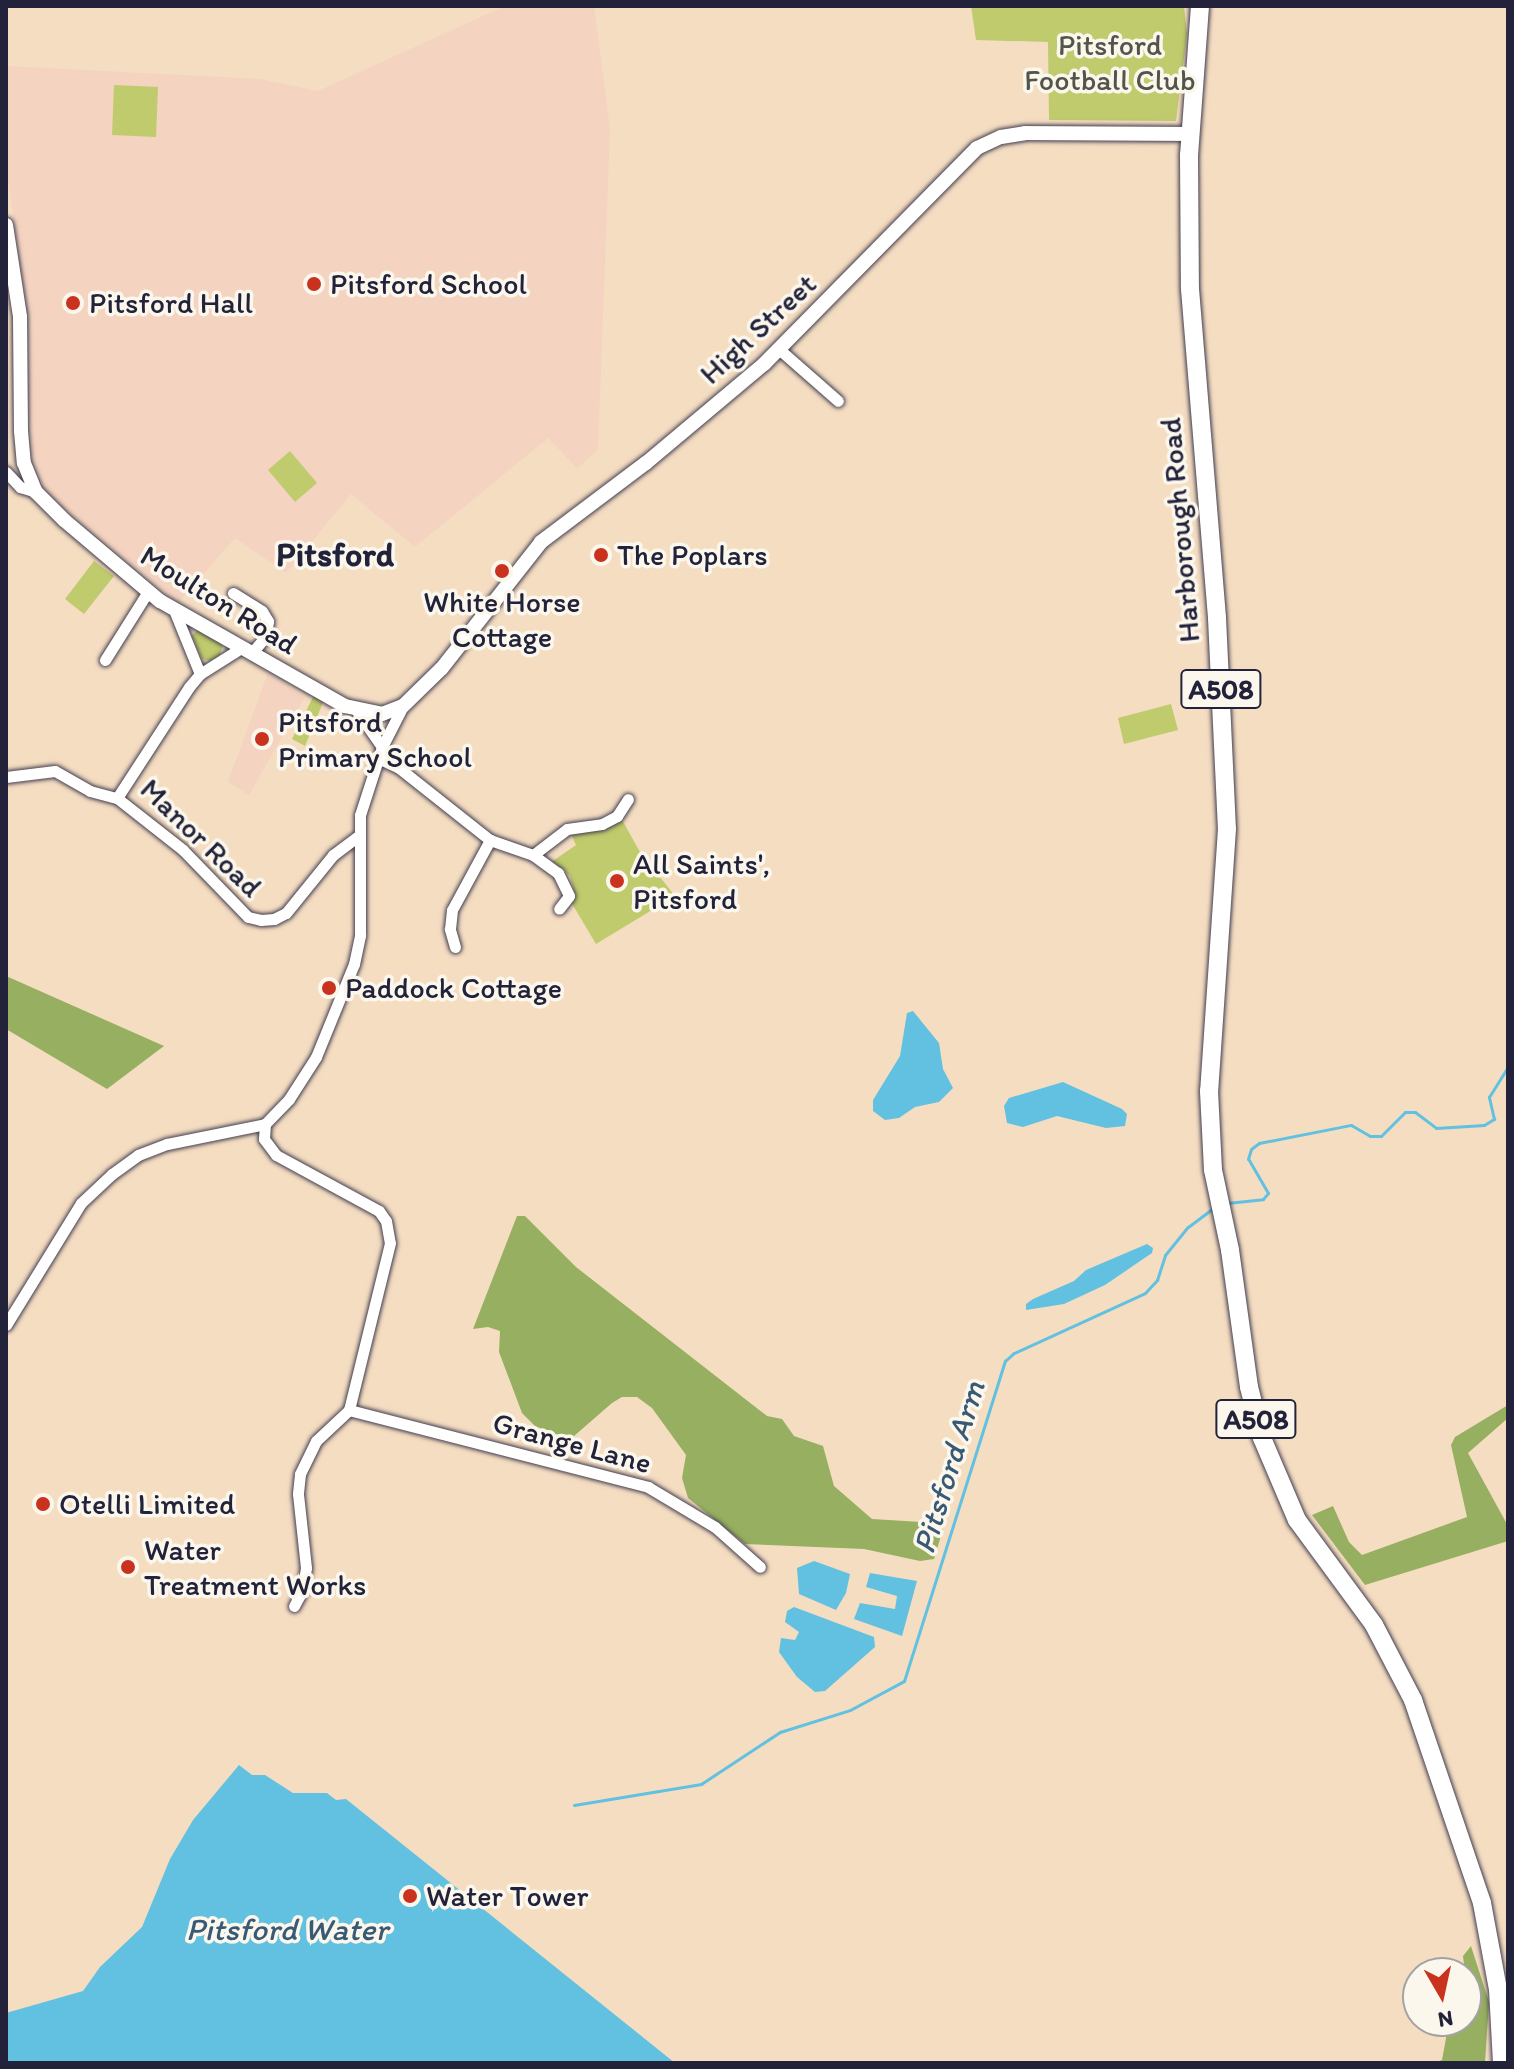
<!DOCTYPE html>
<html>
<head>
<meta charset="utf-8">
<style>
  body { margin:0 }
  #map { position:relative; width:1514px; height:2069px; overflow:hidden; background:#f5ddc2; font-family:Itim,sans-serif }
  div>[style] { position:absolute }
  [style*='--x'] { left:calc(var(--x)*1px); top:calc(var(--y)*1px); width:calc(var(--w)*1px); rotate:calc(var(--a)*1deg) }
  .built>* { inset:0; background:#f4d3c1 }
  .green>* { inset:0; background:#bfcb6c }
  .forest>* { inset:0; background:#97af60 }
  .water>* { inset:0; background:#62c1e0 }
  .stream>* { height:3px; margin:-1.5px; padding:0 1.5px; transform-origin:1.5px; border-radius:1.5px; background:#62c1e0 }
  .roads { filter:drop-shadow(0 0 2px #423e4f) drop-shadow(0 0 2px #423e4f) }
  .minor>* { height:11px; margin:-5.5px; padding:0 5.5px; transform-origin:5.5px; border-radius:5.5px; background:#fff }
  .tertiary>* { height:14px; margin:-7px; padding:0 7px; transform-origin:7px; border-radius:7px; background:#fff }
  .trunk>* { height:18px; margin:-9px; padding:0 9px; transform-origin:9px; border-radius:9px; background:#fff }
  .dots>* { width:22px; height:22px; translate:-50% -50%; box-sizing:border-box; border:4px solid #fbf7ec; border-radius:50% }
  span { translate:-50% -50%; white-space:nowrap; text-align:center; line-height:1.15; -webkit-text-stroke:7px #fbf7ec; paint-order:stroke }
  .shield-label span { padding:2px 6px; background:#fbf7ec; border:2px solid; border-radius:6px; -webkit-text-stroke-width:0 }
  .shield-label { font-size:28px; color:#22223b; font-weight:700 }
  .park-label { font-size:30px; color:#51554a }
  .poi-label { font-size:30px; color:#22223b }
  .left { translate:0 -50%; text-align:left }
  .street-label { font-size:30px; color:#22223b }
  .water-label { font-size:32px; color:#385a75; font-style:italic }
  .quarter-label { font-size:34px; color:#22223b; font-weight:700 }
  .frame { position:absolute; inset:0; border:8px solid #22223b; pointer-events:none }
  .north { position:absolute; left:1402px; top:1957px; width:80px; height:80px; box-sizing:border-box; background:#fbf7ec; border:2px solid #a4a2a5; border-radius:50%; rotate:171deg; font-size:22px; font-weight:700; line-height:32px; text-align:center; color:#22223b }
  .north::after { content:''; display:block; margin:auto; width:28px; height:36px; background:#c8321e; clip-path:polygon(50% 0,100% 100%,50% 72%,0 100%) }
</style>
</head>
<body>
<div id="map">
  <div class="built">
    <div style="clip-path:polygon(505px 6px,594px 6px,610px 128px,598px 450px,577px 468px,548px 438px,415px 547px,351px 494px,286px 573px,235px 538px,178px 603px,46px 493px,34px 460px,27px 400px,28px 320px,6px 165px,6px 66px,260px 79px,318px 91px)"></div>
    <div style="clip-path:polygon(268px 673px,305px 697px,249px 795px,228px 782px)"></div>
  </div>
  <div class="green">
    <div style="clip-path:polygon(971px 6px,1184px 6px,1187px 34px,1176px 121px,1049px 120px,1048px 42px,976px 40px)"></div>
    <div style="clip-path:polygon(114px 85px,158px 87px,156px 137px,112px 135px)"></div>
    <div style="clip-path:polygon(290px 451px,317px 483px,295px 502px,268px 470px)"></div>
    <div style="clip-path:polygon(94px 561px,114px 576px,84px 614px,65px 599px)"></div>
    <div style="clip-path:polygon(198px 629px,223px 644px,220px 655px,210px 661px,202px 659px,192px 636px)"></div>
    <div style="clip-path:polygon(314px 695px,324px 700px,305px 746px,292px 739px)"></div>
    <div style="clip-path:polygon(1171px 704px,1178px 730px,1124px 744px,1118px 718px)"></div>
    <div style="clip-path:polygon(621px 818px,640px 852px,675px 896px,596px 944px,571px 902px,574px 890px,570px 876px,562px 868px,550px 863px,576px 845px,571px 834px)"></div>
  </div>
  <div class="forest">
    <div style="clip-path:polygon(6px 976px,164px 1046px,107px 1089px,6px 1029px)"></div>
    <div style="clip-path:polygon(517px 1216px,525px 1216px,576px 1267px,767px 1416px,782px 1419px,794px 1436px,823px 1446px,834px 1486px,872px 1519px,921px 1522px,943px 1529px,934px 1559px,920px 1561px,864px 1549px,745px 1544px,688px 1498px,682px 1478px,686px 1455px,652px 1408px,637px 1397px,622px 1397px,612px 1403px,574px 1436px,555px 1434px,535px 1426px,522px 1413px,499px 1352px,500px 1331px,488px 1327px,473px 1329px)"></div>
    <div style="clip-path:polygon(1508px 1405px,1508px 1418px,1468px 1453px,1508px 1526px,1508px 1541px,1365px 1585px,1312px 1515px,1333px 1506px,1349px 1542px,1362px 1555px,1467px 1517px,1451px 1445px,1455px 1437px)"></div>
    <div style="clip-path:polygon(1471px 1946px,1489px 2002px,1485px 2063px,1433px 2063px,1442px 2060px,1449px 2022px,1466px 2021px,1470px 2014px,1463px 1956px)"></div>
  </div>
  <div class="water">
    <div style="clip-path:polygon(913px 1011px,939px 1043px,943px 1069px,953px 1088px,939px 1102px,915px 1107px,899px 1118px,885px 1120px,873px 1111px,873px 1100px,900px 1056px,907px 1013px)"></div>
    <div style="clip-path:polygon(1063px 1082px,1122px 1109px,1127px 1114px,1125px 1126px,1106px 1128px,1057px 1116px,1023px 1127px,1007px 1123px,1004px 1106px,1009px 1098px)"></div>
    <div style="clip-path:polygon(1147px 1244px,1153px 1248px,1152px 1253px,1105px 1285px,1064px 1304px,1026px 1310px,1026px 1304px,1033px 1299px,1074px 1281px,1086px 1270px)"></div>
    <div style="clip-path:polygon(814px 1561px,850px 1574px,846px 1593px,836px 1610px,799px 1594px,797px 1568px)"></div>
    <div style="clip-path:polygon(870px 1573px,917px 1581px,902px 1636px,854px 1619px,860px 1603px,895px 1609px,897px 1596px,866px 1587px)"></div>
    <div style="clip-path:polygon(794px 1607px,874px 1637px,875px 1647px,825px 1691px,815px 1692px,797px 1677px,779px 1652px,781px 1638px,795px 1640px,799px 1632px,785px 1622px,787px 1611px)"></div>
    <div style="clip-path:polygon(239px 1765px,252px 1775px,265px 1775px,293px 1793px,327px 1793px,336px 1800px,346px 1799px,675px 2063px,6px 2063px,6px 2013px,83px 1991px,100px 1967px,142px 1927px,170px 1859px,193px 1820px)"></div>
  </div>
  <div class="stream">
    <div style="--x:1227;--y:1203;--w:36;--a:-6"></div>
    <div style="--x:1263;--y:1199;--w:8;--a:-50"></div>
    <div style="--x:1268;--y:1193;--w:39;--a:-120"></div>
    <div style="--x:1248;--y:1159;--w:10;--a:-73"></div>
    <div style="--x:1251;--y:1149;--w:10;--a:-37"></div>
    <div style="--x:1259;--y:1143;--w:94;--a:-11.1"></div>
    <div style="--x:1351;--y:1125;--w:22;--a:30"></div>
    <div style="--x:1370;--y:1136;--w:11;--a:0"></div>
    <div style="--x:1381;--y:1136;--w:34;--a:-45"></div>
    <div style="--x:1405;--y:1112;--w:10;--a:0"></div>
    <div style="--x:1415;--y:1112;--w:26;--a:37"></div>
    <div style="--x:1436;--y:1128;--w:48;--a:-3.6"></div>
    <div style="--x:1484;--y:1125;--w:12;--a:-31"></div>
    <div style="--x:1494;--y:1119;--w:23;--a:-103"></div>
    <div style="--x:1489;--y:1097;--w:36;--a:-58"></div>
    <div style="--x:574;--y:1805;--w:129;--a:-9.4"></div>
    <div style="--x:701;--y:1784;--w:95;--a:-33.4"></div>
    <div style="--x:780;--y:1732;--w:73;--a:-17.4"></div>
    <div style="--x:850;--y:1710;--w:61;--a:-28.2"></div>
    <div style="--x:904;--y:1681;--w:336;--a:-72.5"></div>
    <div style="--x:1005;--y:1361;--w:12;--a:-42"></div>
    <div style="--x:1014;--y:1353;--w:144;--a:-24.6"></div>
    <div style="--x:1145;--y:1293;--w:18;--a:-47"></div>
    <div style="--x:1157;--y:1280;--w:26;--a:-72"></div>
    <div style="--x:1165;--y:1255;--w:36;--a:-51"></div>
    <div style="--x:1188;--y:1227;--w:30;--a:-37"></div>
  </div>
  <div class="roads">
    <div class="minor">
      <div style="--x:780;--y:350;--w:77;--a:41.3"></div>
      <div style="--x:6;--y:472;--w:21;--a:47"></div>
      <div style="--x:20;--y:487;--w:17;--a:17"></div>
      <div style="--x:233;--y:593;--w:34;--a:32"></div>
      <div style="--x:262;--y:611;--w:12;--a:59"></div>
      <div style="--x:268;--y:621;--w:15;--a:98"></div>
      <div style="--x:266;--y:636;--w:23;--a:130"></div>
      <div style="--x:174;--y:610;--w:69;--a:67.9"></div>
      <div style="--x:105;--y:660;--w:79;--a:-57.9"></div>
      <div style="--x:357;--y:711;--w:44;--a:55.2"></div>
      <div style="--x:378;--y:758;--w:23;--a:25"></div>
      <div style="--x:399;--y:768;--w:116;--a:38.4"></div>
      <div style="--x:490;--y:840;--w:46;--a:19.2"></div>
      <div style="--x:533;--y:855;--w:31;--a:36"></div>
      <div style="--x:558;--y:873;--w:25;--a:64"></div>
      <div style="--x:569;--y:896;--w:16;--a:128"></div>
      <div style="--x:6;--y:777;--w:49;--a:-7"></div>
      <div style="--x:55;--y:771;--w:40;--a:29.7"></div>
      <div style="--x:90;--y:791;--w:28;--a:15"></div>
      <div style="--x:117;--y:798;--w:84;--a:38.2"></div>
      <div style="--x:183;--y:850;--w:93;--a:45.9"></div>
      <div style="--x:248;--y:917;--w:13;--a:13"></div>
      <div style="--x:261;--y:920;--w:13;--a:-4"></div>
      <div style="--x:274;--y:919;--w:13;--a:-27"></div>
      <div style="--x:286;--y:913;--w:75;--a:-51"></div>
      <div style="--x:333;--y:855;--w:31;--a:-37"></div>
      <div style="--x:117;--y:798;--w:132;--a:-57"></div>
      <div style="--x:189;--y:687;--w:17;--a:-50"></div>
      <div style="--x:200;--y:674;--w:49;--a:-32.4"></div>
      <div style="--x:533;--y:855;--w:43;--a:-37.4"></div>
      <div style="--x:567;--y:829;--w:35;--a:-8"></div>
      <div style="--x:602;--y:824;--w:17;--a:-28"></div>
      <div style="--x:617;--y:816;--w:20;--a:-57"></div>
      <div style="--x:455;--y:947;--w:19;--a:-106"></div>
      <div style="--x:450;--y:929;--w:19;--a:-84"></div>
      <div style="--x:452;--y:910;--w:80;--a:-61.5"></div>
      <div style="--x:265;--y:1124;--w:15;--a:94"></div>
      <div style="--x:264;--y:1139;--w:20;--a:53"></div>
      <div style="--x:276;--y:1155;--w:117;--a:28.5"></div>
      <div style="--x:379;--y:1211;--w:12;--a:55"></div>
      <div style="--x:386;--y:1221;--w:22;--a:80"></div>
      <div style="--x:390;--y:1243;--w:172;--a:103.8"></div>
      <div style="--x:349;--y:1410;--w:45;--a:136.8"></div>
      <div style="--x:316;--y:1441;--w:37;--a:116"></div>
      <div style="--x:300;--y:1474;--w:20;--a:96"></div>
      <div style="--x:298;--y:1494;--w:74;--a:83.8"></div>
      <div style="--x:306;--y:1568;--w:23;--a:100"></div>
      <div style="--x:302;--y:1591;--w:17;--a:118"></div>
      <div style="--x:6;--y:1325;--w:143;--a:-58.4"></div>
      <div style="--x:81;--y:1203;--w:42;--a:-43.1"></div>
      <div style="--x:112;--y:1174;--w:32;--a:-36"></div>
      <div style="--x:138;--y:1155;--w:31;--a:-21"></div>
      <div style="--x:167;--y:1144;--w:100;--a:-11.5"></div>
      <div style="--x:265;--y:1124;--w:35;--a:-46"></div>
      <div style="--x:289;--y:1099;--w:50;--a:-57.3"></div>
      <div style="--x:316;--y:1057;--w:100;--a:-67.8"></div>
      <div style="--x:354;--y:964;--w:30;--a:-78"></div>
      <div style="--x:360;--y:935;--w:120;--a:-90"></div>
      <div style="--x:360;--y:815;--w:71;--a:-72.1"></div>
      <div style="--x:382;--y:747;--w:46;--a:-62.9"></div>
      <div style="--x:349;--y:1410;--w:309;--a:14.4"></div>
      <div style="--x:648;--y:1487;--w:78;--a:30.8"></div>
      <div style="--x:715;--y:1527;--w:60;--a:41.6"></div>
    </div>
    <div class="tertiary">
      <div style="--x:6;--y:225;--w:93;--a:81.3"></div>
      <div style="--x:20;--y:317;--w:114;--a:89.5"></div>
      <div style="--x:21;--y:431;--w:32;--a:85"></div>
      <div style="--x:24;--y:463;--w:31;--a:68"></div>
      <div style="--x:36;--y:492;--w:40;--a:45"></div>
      <div style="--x:64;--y:520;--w:126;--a:40.2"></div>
      <div style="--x:160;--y:601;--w:213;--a:29.6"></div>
      <div style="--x:345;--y:706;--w:38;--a:12"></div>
      <div style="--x:382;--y:714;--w:22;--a:-21"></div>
      <div style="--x:403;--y:706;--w:54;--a:-44.3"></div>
      <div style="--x:442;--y:668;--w:160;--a:-51.8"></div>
      <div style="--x:541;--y:542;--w:131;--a:-37"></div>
      <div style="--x:646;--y:463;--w:154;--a:-40"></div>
      <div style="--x:764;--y:364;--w:303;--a:-45.4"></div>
      <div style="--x:977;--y:148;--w:26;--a:-25"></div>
      <div style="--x:1001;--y:137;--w:24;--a:-9"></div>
      <div style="--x:1025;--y:133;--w:165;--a:0.3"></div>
    </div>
    <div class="trunk">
      <div style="--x:1200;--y:6;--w:149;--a:94.2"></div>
      <div style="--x:1189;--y:155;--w:134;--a:89.6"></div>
      <div style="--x:1190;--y:289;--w:330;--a:85.3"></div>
      <div style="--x:1217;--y:618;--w:211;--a:87.3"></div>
      <div style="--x:1227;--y:829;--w:263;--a:93.9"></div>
      <div style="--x:1209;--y:1091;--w:79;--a:87.1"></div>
      <div style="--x:1213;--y:1170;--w:82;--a:78"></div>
      <div style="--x:1230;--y:1250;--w:138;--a:82.1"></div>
      <div style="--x:1249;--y:1387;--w:53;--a:75.7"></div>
      <div style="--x:1262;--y:1438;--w:89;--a:66.9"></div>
      <div style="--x:1297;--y:1520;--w:130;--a:53.7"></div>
      <div style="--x:1374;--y:1625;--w:85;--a:62.5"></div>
      <div style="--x:1413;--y:1700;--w:214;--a:71.2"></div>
      <div style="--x:1482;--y:1903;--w:87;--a:79.5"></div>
      <div style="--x:1498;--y:1989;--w:74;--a:86.9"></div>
    </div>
  </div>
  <div class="dots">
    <div style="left:314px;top:284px;background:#c8321e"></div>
    <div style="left:73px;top:303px;background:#c8321e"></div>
    <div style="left:601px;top:555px;background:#c8321e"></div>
    <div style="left:502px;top:571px;background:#c8321e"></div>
    <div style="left:262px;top:739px;background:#c8321e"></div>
    <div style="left:617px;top:881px;background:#c8321e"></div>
    <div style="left:329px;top:988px;background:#c8321e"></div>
    <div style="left:43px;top:1504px;background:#c8321e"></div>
    <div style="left:128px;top:1567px;background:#c8321e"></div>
    <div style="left:410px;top:1896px;background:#c8321e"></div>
  </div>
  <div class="shield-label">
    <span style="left:1221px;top:689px">A508</span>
    <span style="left:1256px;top:1419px">A508</span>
  </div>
  <div class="park-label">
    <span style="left:1110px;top:62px">Pitsford<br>Football Club</span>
  </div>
  <div class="poi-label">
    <span class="left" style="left:330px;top:284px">Pitsford School</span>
    <span class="left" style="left:89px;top:303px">Pitsford Hall</span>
    <span class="left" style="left:617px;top:555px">The Poplars</span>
    <span style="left:502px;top:619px">White Horse<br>Cottage</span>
    <span class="left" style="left:278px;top:739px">Pitsford<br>Primary School</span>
    <span class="left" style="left:633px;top:881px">All Saints',<br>Pitsford</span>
    <span class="left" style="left:345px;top:988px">Paddock Cottage</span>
    <span class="left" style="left:59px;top:1504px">Otelli Limited</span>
    <span class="left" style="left:144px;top:1567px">Water<br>Treatment Works</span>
    <span class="left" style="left:426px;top:1896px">Water Tower</span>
  </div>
  <div class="street-label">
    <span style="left:758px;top:329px;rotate:-43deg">High Street</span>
    <span style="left:1180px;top:530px;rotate:-95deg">Harborough Road</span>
    <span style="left:219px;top:600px;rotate:32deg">Moulton Road</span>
    <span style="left:201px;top:838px;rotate:44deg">Manor Road</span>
    <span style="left:572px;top:1443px;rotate:15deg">Grange Lane</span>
  </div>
  <div class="water-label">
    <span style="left:949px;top:1467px;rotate:-73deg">Pitsford Arm</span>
    <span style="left:287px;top:1929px">Pitsford Water</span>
  </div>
  <div class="quarter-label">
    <span style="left:335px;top:555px">Pitsford</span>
  </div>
  <div class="frame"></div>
  <div class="north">N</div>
</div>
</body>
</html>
